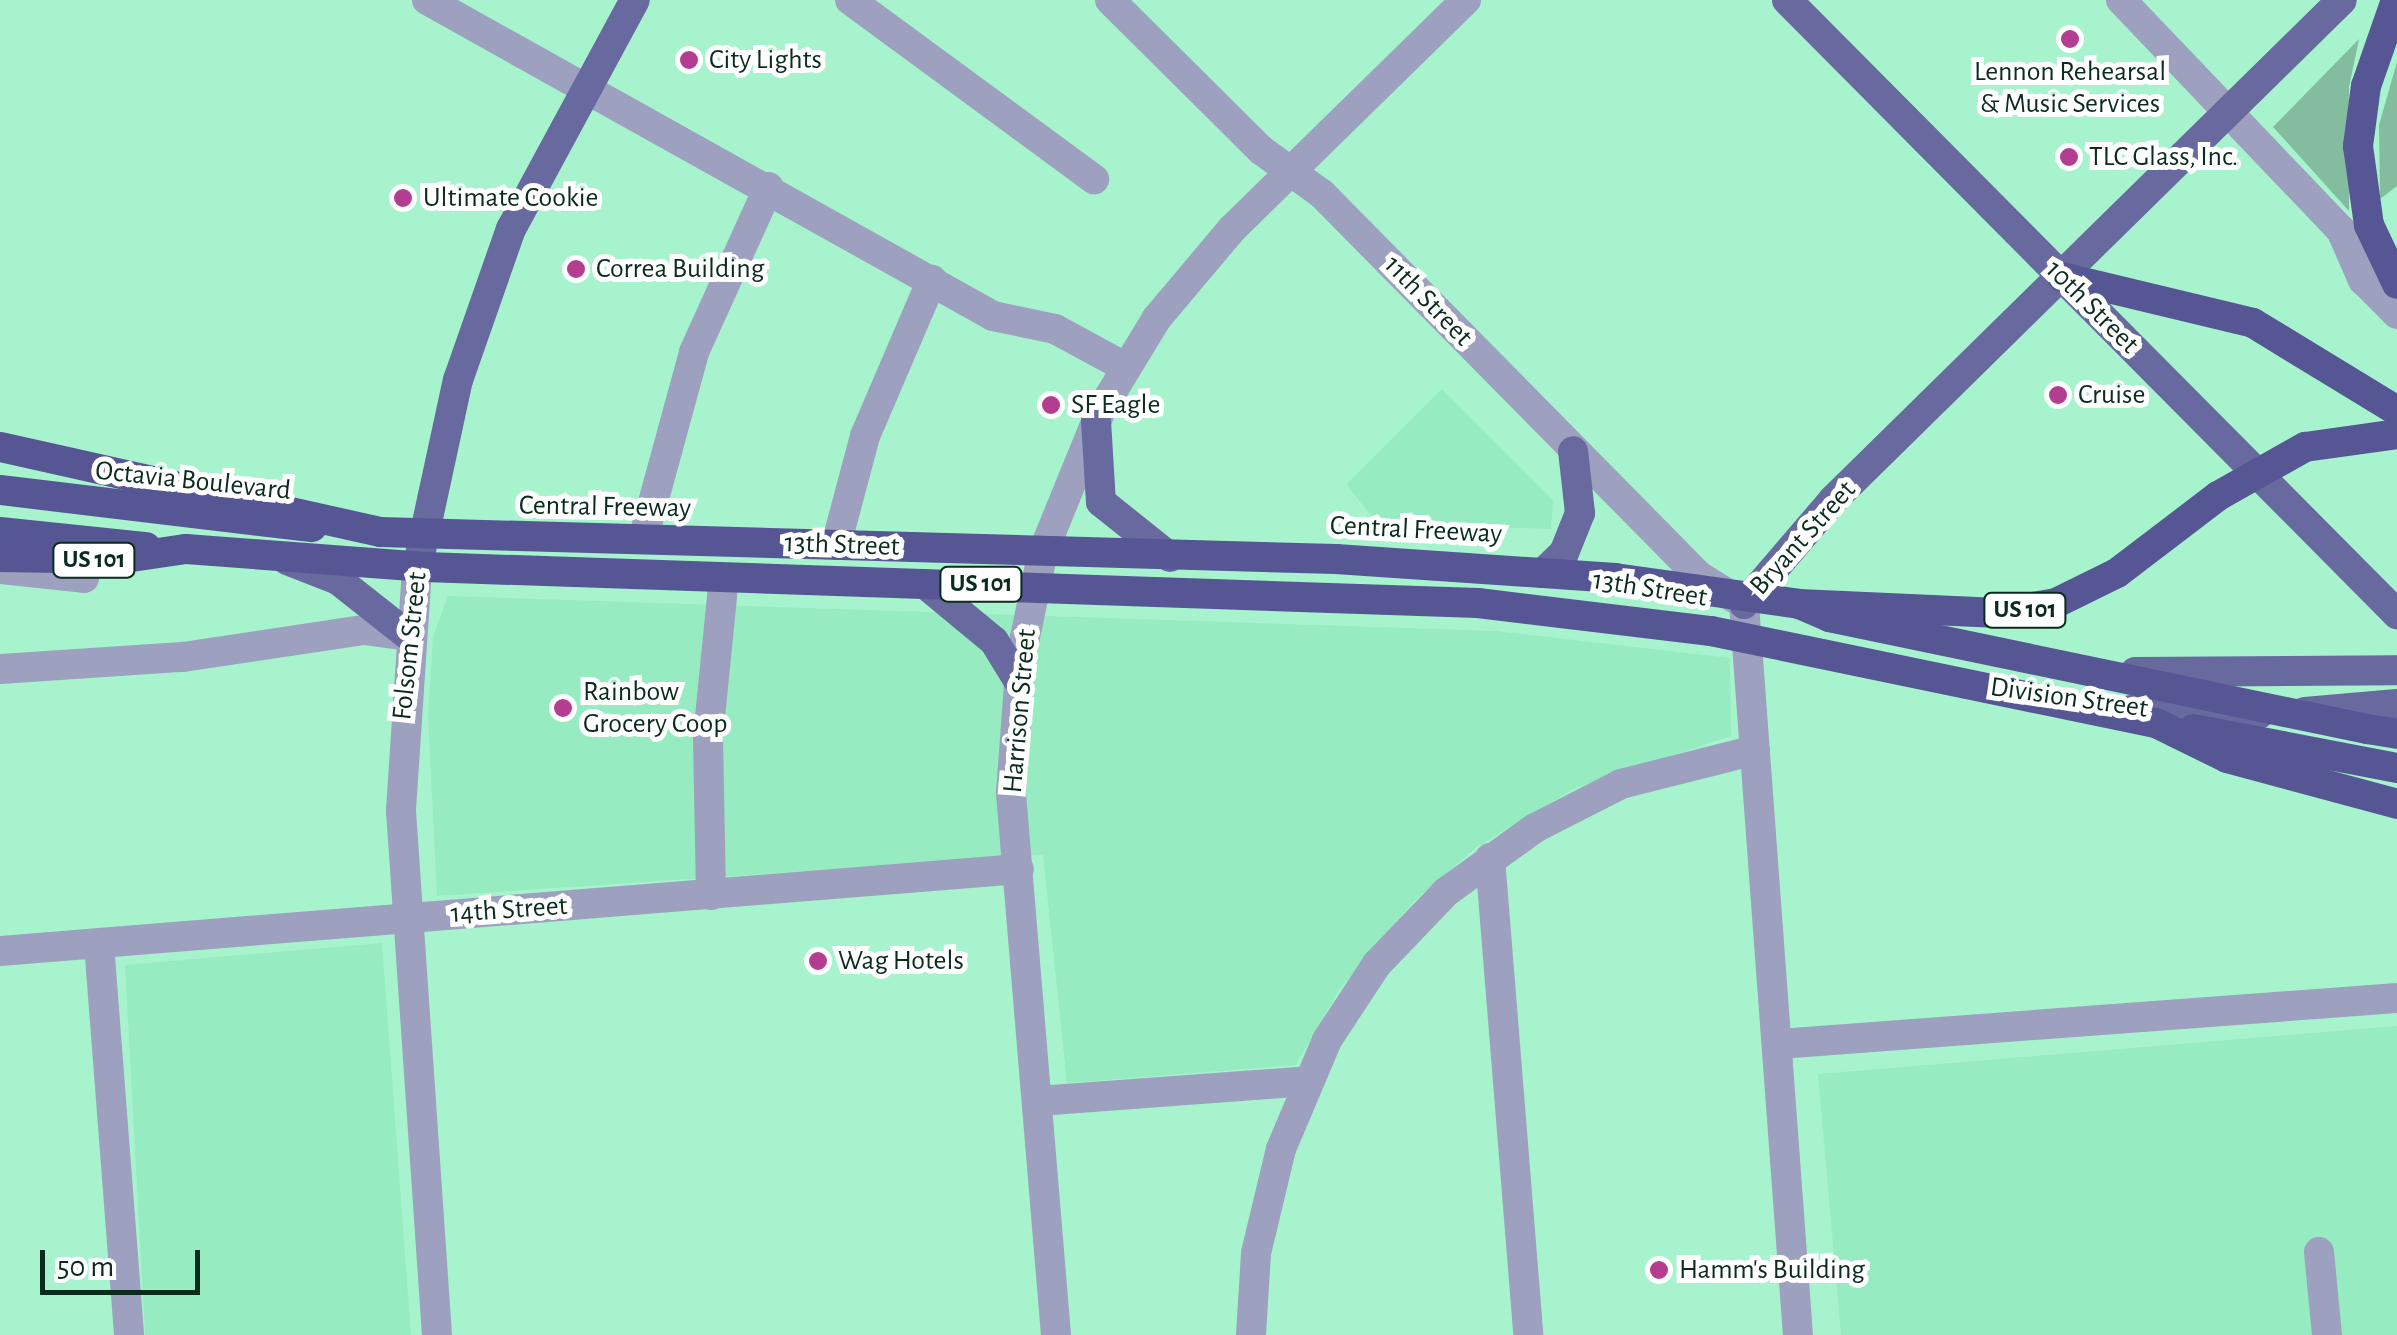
<!DOCTYPE html>
<html>
<head>
<meta charset="utf-8">
<style>
  body { margin:0 }
  #map { position:relative; width:2397px; height:1335px; overflow:hidden; background:#a7f3cd; font-family:"Alegreya Sans",sans-serif }
  div>[style] { position:absolute }
  [style*='--x'] { left:calc(var(--x)*1px); top:calc(var(--y)*1px); width:calc(var(--w)*1px); rotate:calc(var(--a)*1deg) }
  .built>* { inset:0; background:#96ebc1 }
  .green>* { inset:0; background:#83bc9f }
  .minor>* { height:30px; margin:-15px; padding:0 15px; transform-origin:15px; border-radius:15px; background:#9da0be }
  .major>* { height:30px; margin:-15px; padding:0 15px; transform-origin:15px; border-radius:15px; background:#686a9f }
  .highway>* { height:30px; margin:-15px; padding:0 15px; transform-origin:15px; border-radius:15px; background:#555693 }
  .highway-bridge>* { height:30px; margin:-15px; padding:0 15px; transform-origin:15px; border-radius:15px; background:#555693 }
  .dots>* { width:28px; height:28px; translate:-50% -50%; box-sizing:border-box; border:5px solid #fff; border-radius:50% }
  span { translate:-50% -50%; white-space:nowrap; text-align:center; line-height:1.15; -webkit-text-stroke:10px #fff; paint-order:stroke }
  .shield-label span { padding:2px 8px; background:#fff; border:2px solid; border-radius:8px; -webkit-text-stroke-width:0 }
  .shield-label { font-size:25px; color:#0b2b1d; font-weight:700 }
  .poi-label { font-size:28px; color:#0b2b1d }
  .left { translate:0 -50%; text-align:left }
  .street-label { font-size:28px; color:#0b2b1d }
  .scale { position:absolute; left:40px; top:1250px; width:160px; height:45px; box-sizing:border-box; border:5px solid #0b2b1d; border-top:0; padding-left:12px; font-size:30px; line-height:35px; white-space:nowrap; color:#0b2b1d; -webkit-text-stroke:8px #fff; paint-order:stroke }
</style>
</head>
<body>
<div id="map">
  <div class="built">
    <div style="clip-path:polygon(1442px 389px,1553px 500px,1551px 529px,1377px 523px,1351px 490px,1347px 484px)"></div>
    <div style="clip-path:polygon(448px 596px,1495px 631px,1730px 658px,1731px 736px,1575px 788px,1477px 847px,1415px 900px,1339px 990px,1296px 1065px,1067px 1083px,1043px 855px,437px 896px,428px 715px,433px 637px)"></div>
    <div style="clip-path:polygon(382px 943px,411px 1335px,145px 1335px,125px 965px)"></div>
    <div style="clip-path:polygon(2397px 1026px,2397px 1335px,1841px 1335px,1818px 1074px)"></div>
  </div>
  <div class="green">
    <div style="clip-path:polygon(2359px 39px,2349px 87px,2349px 211px,2273px 127px)"></div>
    <div style="clip-path:polygon(2397px 62px,2397px 186px,2380px 199px,2379px 125px)"></div>
  </div>
  <div class="minor">
    <div style="--x:427;--y:0;--w:648;--a:29.17"></div>
    <div style="--x:993;--y:316;--w:63;--a:11.8"></div>
    <div style="--x:1055;--y:329;--w:80;--a:28.5"></div>
    <div style="--x:850;--y:0;--w:303;--a:36.3"></div>
    <div style="--x:1110;--y:0;--w:213;--a:44.8"></div>
    <div style="--x:1261;--y:150;--w:75;--a:35.8"></div>
    <div style="--x:1322;--y:194;--w:537;--a:45.38"></div>
    <div style="--x:1699;--y:576;--w:53;--a:31.9"></div>
    <div style="--x:1744;--y:604;--w:733;--a:85.78"></div>
    <div style="--x:2121;--y:0;--w:318;--a:46.3"></div>
    <div style="--x:2341;--y:230;--w:55;--a:66.3"></div>
    <div style="--x:2363;--y:280;--w:48;--a:45"></div>
    <div style="--x:643;--y:539;--w:194;--a:-74.7"></div>
    <div style="--x:694;--y:352;--w:181;--a:-65.6"></div>
    <div style="--x:836;--y:545;--w:113;--a:-75.1"></div>
    <div style="--x:865;--y:436;--w:170;--a:-66.8"></div>
    <div style="--x:0;--y:569;--w:84;--a:6.1"></div>
    <div style="--x:84;--y:578;--w:34;--a:-75"></div>
    <div style="--x:417;--y:569;--w:243;--a:93.8"></div>
    <div style="--x:401;--y:811;--w:525;--a:86.07"></div>
    <div style="--x:0;--y:669;--w:183;--a:-3.8"></div>
    <div style="--x:183;--y:657;--w:183;--a:-8.5"></div>
    <div style="--x:364;--y:630;--w:45;--a:7.6"></div>
    <div style="--x:1490;--y:858;--w:479;--a:85.4"></div>
    <div style="--x:711;--y:895;--w:158;--a:-91.1"></div>
    <div style="--x:708;--y:737;--w:160;--a:-84.3"></div>
    <div style="--x:99;--y:944;--w:392;--a:85.6"></div>
    <div style="--x:0;--y:951;--w:1022;--a:-4.6"></div>
    <div style="--x:1779;--y:1044;--w:620;--a:-4.26"></div>
    <div style="--x:1038;--y:1101;--w:271;--a:-4.2"></div>
    <div style="--x:2319;--y:1252;--w:83;--a:84.5"></div>
    <div style="--x:1056;--y:1335;--w:544;--a:-94.75"></div>
    <div style="--x:1011;--y:793;--w:137;--a:-85.8"></div>
    <div style="--x:1021;--y:656;--w:106;--a:-78.1"></div>
    <div style="--x:1043;--y:552;--w:153;--a:-67.8"></div>
    <div style="--x:1101;--y:410;--w:108;--a:-58.7"></div>
    <div style="--x:1157;--y:318;--w:115;--a:-49.9"></div>
    <div style="--x:1231;--y:230;--w:329;--a:-44.4"></div>
    <div style="--x:1251;--y:1335;--w:82;--a:-86.5"></div>
    <div style="--x:1256;--y:1253;--w:107;--a:-76.5"></div>
    <div style="--x:1281;--y:1149;--w:118;--a:-67.1"></div>
    <div style="--x:1327;--y:1040;--w:91;--a:-56.7"></div>
    <div style="--x:1377;--y:964;--w:100;--a:-46.2"></div>
    <div style="--x:1446;--y:892;--w:110;--a:-35.7"></div>
    <div style="--x:1535;--y:828;--w:97;--a:-27.1"></div>
    <div style="--x:1621;--y:784;--w:138;--a:-14.2"></div>
  </div>
  <div class="major">
    <div style="--x:1787;--y:0;--w:866;--a:45.19"></div>
    <div style="--x:1096;--y:421;--w:81;--a:86.5"></div>
    <div style="--x:1101;--y:502;--w:88;--a:38.6"></div>
    <div style="--x:287;--y:560;--w:55;--a:21.4"></div>
    <div style="--x:338;--y:580;--w:90;--a:38.3"></div>
    <div style="--x:417;--y:569;--w:193;--a:-77.8"></div>
    <div style="--x:458;--y:380;--w:160;--a:-70.7"></div>
    <div style="--x:511;--y:229;--w:260;--a:-61.6"></div>
    <div style="--x:1543;--y:573;--w:29;--a:-44"></div>
    <div style="--x:1564;--y:553;--w:43;--a:-68.2"></div>
    <div style="--x:1580;--y:513;--w:62;--a:-96.4"></div>
    <div style="--x:925;--y:584;--w:89;--a:39.6"></div>
    <div style="--x:994;--y:641;--w:46;--a:58.4"></div>
    <div style="--x:1744;--y:604;--w:137;--a:-49.4"></div>
    <div style="--x:1833;--y:500;--w:713;--a:-44.49"></div>
    <div style="--x:2135;--y:672;--w:262;--a:-0.4"></div>
    <div style="--x:2131;--y:710;--w:128;--a:1.8"></div>
    <div style="--x:2305;--y:712;--w:92;--a:-5"></div>
  </div>
  <div class="highway">
    <div style="--x:2396;--y:0;--w:91;--a:109.2"></div>
    <div style="--x:2366;--y:86;--w:61;--a:97.6"></div>
    <div style="--x:2358;--y:146;--w:80;--a:82.1"></div>
    <div style="--x:2369;--y:225;--w:65;--a:64.6"></div>
    <div style="--x:2062;--y:277;--w:196;--a:13.5"></div>
    <div style="--x:2253;--y:323;--w:169;--a:31.4"></div>
    <div style="--x:0;--y:490;--w:314;--a:6.8"></div>
    <div style="--x:0;--y:532;--w:147;--a:5.9"></div>
    <div style="--x:1799;--y:604;--w:200;--a:2.6"></div>
    <div style="--x:1999;--y:613;--w:58;--a:-10"></div>
    <div style="--x:2056;--y:603;--w:68;--a:-26.2"></div>
    <div style="--x:2117;--y:573;--w:127;--a:-37.3"></div>
    <div style="--x:2156;--y:723;--w:79;--a:26.2"></div>
    <div style="--x:2227;--y:758;--w:176;--a:15.1"></div>
    <div style="--x:2193;--y:729;--w:208;--a:10.8"></div>
    <div style="--x:2367;--y:729;--w:30;--a:9"></div>
  </div>
  <div class="highway-bridge">
    <div style="--x:0;--y:447;--w:389;--a:12.6"></div>
    <div style="--x:380;--y:532;--w:956;--a:1.62"></div>
    <div style="--x:1336;--y:559;--w:280;--a:3.9"></div>
    <div style="--x:1615;--y:578;--w:186;--a:8"></div>
    <div style="--x:1799;--y:604;--w:33;--a:23"></div>
    <div style="--x:1829;--y:617;--w:550;--a:11.76"></div>
    <div style="--x:2218;--y:496;--w:100;--a:-29.4"></div>
    <div style="--x:2305;--y:447;--w:93;--a:-8"></div>
    <div style="--x:0;--y:557;--w:118;--a:1"></div>
    <div style="--x:118;--y:559;--w:69;--a:-8.4"></div>
    <div style="--x:186;--y:549;--w:240;--a:4.3"></div>
    <div style="--x:425;--y:567;--w:1054;--a:1.96"></div>
    <div style="--x:1478;--y:603;--w:235;--a:6.9"></div>
    <div style="--x:1711;--y:631;--w:454;--a:11.7"></div>
  </div>
  <div class="dots">
    <div style="left:2070px;top:39px;background:#b53d91"></div>
    <div style="left:689px;top:60px;background:#b53d91"></div>
    <div style="left:2069px;top:157px;background:#b53d91"></div>
    <div style="left:403px;top:198px;background:#b53d91"></div>
    <div style="left:576px;top:269px;background:#b53d91"></div>
    <div style="left:2058px;top:395px;background:#b53d91"></div>
    <div style="left:1051px;top:405px;background:#b53d91"></div>
    <div style="left:563px;top:708px;background:#b53d91"></div>
    <div style="left:818px;top:961px;background:#b53d91"></div>
    <div style="left:1659px;top:1270px;background:#b53d91"></div>
  </div>
  <div class="shield-label">
    <span style="left:94px;top:560px">US 101</span>
    <span style="left:981px;top:584px">US 101</span>
    <span style="left:2025px;top:610px">US 101</span>
  </div>
  <div class="poi-label">
    <span class="left" style="left:709px;top:60px">City Lights</span>
    <span style="left:2070px;top:88px">Lennon Rehearsal<br>&amp; Music Services</span>
    <span class="left" style="left:2089px;top:157px">TLC Glass, Inc.</span>
    <span class="left" style="left:423px;top:198px">Ultimate Cookie</span>
    <span class="left" style="left:596px;top:269px">Correa Building</span>
    <span class="left" style="left:2078px;top:395px">Cruise</span>
    <span class="left" style="left:1071px;top:405px">SF Eagle</span>
    <span class="left" style="left:583px;top:708px">Rainbow<br>Grocery Coop</span>
    <span class="left" style="left:838px;top:961px">Wag Hotels</span>
    <span class="left" style="left:1679px;top:1270px">Hamm's Building</span>
  </div>
  <div class="street-label">
    <span style="left:1428px;top:301px;rotate:46deg">11th Street</span>
    <span style="left:2092px;top:307px;rotate:45deg">10th Street</span>
    <span style="left:193px;top:481px;rotate:6deg">Octavia Boulevard</span>
    <span style="left:605px;top:507px;rotate:1deg">Central Freeway</span>
    <span style="left:1416px;top:530px;rotate:3deg">Central Freeway</span>
    <span style="left:1803px;top:538px;rotate:-48deg">Bryant Street</span>
    <span style="left:842px;top:545px;rotate:2deg">13th Street</span>
    <span style="left:1650px;top:589px;rotate:9deg">13th Street</span>
    <span style="left:410px;top:646px;rotate:-84deg">Folsom Street</span>
    <span style="left:2069px;top:698px;rotate:8deg">Division Street</span>
    <span style="left:1020px;top:711px;rotate:-85deg">Harrison Street</span>
    <span style="left:509px;top:910px;rotate:-4deg">14th Street</span>
  </div>
  <div class="scale">50 m</div>
</div>
</body>
</html>
